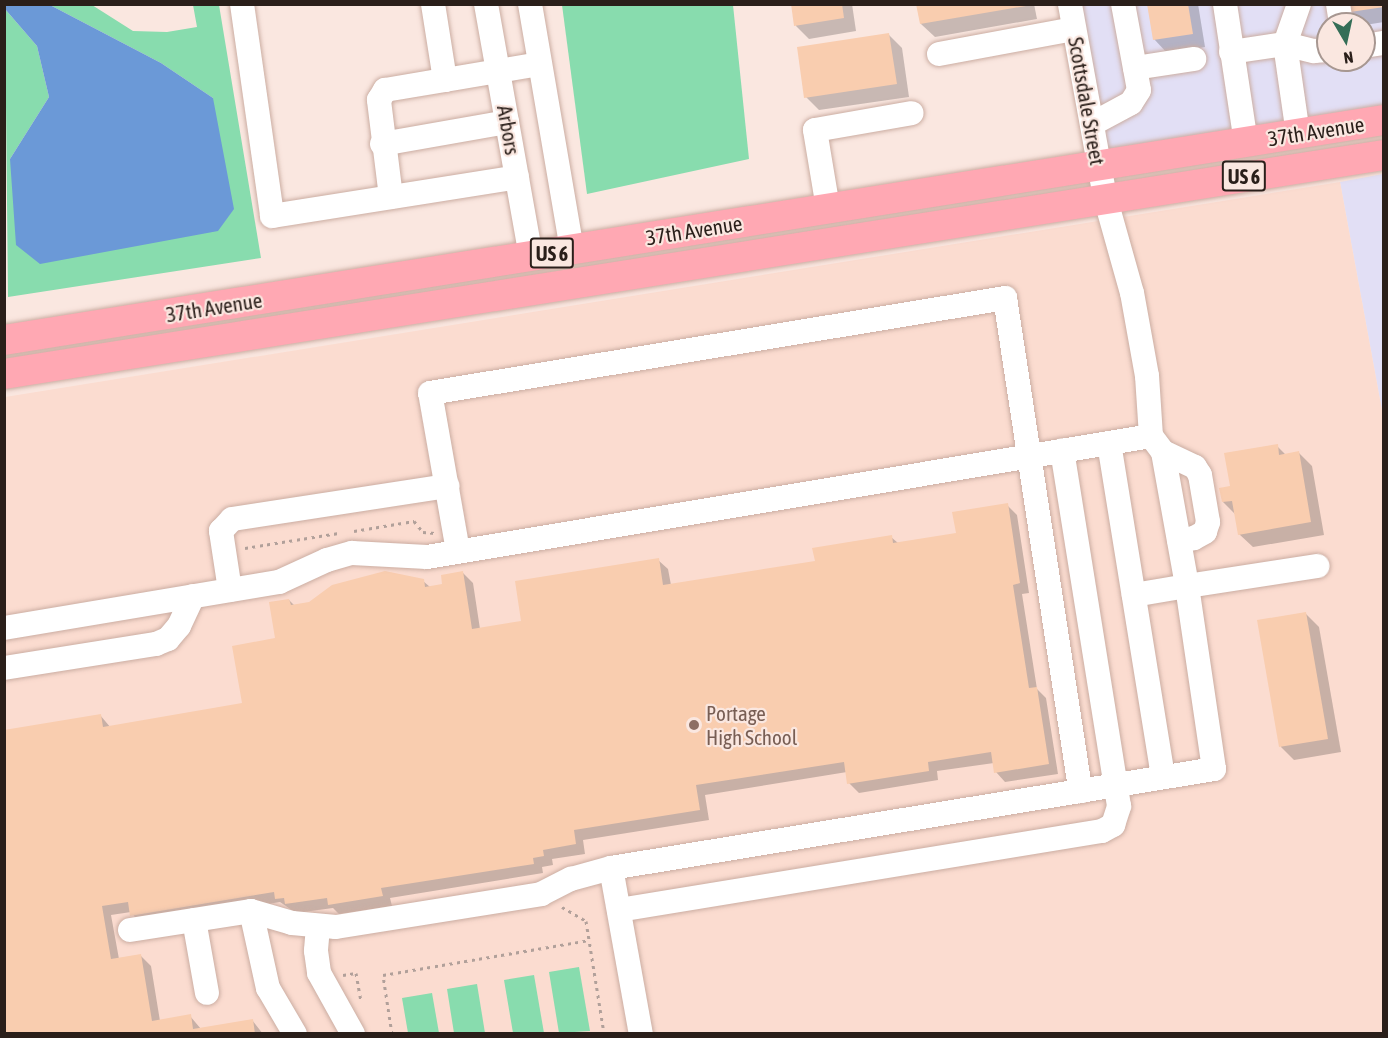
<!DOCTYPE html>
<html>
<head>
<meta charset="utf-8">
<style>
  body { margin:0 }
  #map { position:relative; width:1388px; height:1038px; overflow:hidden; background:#fae7e0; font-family:"Asap Condensed",sans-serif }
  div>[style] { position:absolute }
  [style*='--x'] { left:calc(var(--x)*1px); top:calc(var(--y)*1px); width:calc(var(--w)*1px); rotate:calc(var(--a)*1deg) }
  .commercial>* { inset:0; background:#e2dff5 }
  .built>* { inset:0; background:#fbdcd0 }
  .green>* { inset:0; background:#88dcae }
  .water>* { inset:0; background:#6b99d7 }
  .shadow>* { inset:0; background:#0003 }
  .building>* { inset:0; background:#f9cdaf }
  .path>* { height:3px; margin-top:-1.5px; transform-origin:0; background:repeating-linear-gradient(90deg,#b1a09a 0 3px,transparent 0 7.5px) }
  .roads { filter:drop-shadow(0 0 2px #cbada2) drop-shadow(0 0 2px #cbada2) }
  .minor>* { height:24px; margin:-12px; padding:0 12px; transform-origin:12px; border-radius:12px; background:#fff }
  .major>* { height:30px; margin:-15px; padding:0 15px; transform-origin:15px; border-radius:15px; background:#ffa8b3 }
  .dots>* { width:16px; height:16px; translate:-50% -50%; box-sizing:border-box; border:3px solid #fae7e0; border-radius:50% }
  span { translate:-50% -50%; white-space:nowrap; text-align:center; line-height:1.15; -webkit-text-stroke:4.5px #fae7e0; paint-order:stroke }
  .shield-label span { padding:2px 4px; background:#fae7e0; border:2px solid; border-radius:4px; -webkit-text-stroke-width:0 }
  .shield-label { font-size:20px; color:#2a1f1a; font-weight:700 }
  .street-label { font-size:21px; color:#2a1f1a }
  .education-label { font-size:21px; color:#785e54 }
  .left { translate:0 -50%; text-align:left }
  .frame { position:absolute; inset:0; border:6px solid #2a1f1a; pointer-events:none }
  .north { position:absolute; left:1316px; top:12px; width:60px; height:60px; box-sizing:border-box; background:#fae7e0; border:2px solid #a79791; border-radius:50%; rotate:171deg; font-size:16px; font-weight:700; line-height:24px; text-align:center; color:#2a1f1a }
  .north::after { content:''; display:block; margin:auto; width:21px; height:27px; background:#346e57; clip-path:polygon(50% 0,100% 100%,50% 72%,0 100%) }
</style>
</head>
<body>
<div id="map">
  <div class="commercial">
    <div style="clip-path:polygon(evenodd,1076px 5px,1383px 5px,1383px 112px,1103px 157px,1076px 5px,1328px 24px,1364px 24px,1364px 60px,1328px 60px,1328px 24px)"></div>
    <div style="clip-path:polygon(1383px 174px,1383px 416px,1340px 182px)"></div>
  </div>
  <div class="built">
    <div style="clip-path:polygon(1340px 182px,1383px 416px,1383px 1033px,5px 1034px,5px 397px)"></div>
  </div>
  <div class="green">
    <div style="clip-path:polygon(50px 5px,92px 5px,133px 31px,167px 32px,197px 27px,193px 5px,219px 5px,261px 258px,8px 297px,5px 9px,37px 46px,49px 97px,10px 159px,213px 98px,161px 63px)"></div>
    <div style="clip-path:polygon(562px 5px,733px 5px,749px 159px,587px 194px)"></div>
    <div style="clip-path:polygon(579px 967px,590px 1031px,559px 1033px,549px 972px)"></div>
    <div style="clip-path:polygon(534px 975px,544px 1033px,513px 1033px,504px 980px)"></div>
    <div style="clip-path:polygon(477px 984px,485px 1033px,454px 1033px,447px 989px)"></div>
    <div style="clip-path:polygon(432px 993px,439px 1033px,408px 1033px,402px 998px)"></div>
  </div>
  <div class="water">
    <div style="clip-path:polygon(4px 5px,50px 5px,161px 63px,213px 98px,234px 209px,218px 231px,40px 264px,16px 245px,10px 159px,49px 97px,37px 46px,5px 9px)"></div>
  </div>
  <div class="shadow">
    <div style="clip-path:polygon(792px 4px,852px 4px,856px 31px,809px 39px,796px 26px)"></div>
    <div style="clip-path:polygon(918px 4px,1034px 4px,1037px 19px,935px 37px,921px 24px)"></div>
    <div style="clip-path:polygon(1148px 4px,1198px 4px,1205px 47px,1167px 53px,1154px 39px)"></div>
    <div style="clip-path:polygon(1384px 4px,1384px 22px,1365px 25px,1351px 11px)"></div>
    <div style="clip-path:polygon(889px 35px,902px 48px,909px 97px,819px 110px,806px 97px)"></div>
    <div style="clip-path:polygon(1277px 446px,1286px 455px,1299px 453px,1312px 466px,1324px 535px,1253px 547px,1239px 534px,1236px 515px,1223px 502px,1232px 488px)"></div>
    <div style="clip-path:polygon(1007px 505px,1017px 515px,1029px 593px,1022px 594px,1037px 689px,1046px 698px,1058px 774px,1005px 782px,996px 772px,994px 763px,937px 771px,938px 780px,859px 793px,849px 783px,847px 772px,705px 795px,709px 820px,583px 840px,585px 854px,552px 859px,553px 865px,542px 867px,543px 873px,390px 898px,392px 906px,339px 914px,333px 908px,296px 913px,280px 902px,141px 925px,131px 912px,111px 915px,119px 959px,141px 956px,151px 966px,160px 1021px,190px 1016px,201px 1029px,252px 1020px,263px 1034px,4px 1034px,100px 715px,111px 728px,244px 704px,277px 639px,289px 600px,295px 606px,423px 581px,430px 587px,444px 585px,463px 573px,473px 583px,480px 629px,523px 622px,658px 560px,668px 569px,671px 585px,816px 563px,891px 537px,898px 543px,957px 534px)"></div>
    <div style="clip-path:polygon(1306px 614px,1319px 627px,1341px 752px,1294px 760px,1281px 747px)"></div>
  </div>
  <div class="building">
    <div style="clip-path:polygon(791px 4px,842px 4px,844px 18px,794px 26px)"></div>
    <div style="clip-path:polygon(916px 4px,1026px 4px,1026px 6px,920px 24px)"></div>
    <div style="clip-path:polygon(1147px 4px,1188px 4px,1193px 34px,1153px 40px)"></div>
    <div style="clip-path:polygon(1349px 4px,1384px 4px,1384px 7px,1350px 12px)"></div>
    <div style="clip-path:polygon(889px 33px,897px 84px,804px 98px,797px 47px)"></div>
    <div style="clip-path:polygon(1278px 444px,1279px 455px,1299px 451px,1311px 522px,1238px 535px,1232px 501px,1222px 502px,1219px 488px,1230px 486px,1224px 453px)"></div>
    <div style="clip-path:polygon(1008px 503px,1020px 583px,1013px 585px,1029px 688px,1037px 687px,1049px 764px,994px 773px,991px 752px,928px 762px,929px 771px,847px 784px,844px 762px,696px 785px,700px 810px,574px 830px,576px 844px,543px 850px,544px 856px,533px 858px,534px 864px,381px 888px,383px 896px,328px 905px,327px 898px,285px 904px,284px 898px,275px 899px,274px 892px,130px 916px,128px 902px,102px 906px,111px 959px,141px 954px,152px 1021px,191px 1014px,193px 1029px,253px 1019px,255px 1034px,4px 1034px,4px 730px,101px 714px,103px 727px,242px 703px,232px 646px,275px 638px,269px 602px,289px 599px,291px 605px,309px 602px,332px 585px,385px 571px,424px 579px,425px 587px,442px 584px,441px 575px,463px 571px,472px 629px,521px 621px,515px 581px,659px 558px,663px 585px,815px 561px,812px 548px,892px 535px,893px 543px,956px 533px,952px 512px)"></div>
    <div style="clip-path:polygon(1306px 612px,1328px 739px,1279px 747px,1257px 620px)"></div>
  </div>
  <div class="path">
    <div style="--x:354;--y:531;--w:61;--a:-9.5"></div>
    <div style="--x:414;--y:521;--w:14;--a:51"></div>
    <div style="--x:423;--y:532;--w:12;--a:5"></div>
    <div style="--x:245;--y:548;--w:95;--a:-9.1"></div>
    <div style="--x:562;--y:907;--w:28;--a:30"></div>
    <div style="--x:586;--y:921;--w:114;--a:80.9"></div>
    <div style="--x:343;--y:975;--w:13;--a:-9"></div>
    <div style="--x:356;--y:973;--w:29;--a:80"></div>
    <div style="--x:392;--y:1034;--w:60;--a:-98.7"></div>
    <div style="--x:383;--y:975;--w:209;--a:-9.6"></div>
  </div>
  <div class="roads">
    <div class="minor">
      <div style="--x:242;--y:4;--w:214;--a:81.9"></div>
      <div style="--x:272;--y:216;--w:248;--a:-9"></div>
      <div style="--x:433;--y:4;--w:77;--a:81"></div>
      <div style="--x:445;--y:80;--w:96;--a:-9.6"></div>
      <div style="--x:486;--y:4;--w:256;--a:79.9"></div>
      <div style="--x:530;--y:4;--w:249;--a:80.3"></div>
      <div style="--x:1225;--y:4;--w:141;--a:81.4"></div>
      <div style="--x:1338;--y:4;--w:20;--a:81"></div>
      <div style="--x:1364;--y:46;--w:20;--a:-9"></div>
      <div style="--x:1231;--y:52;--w:55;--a:-8.4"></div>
      <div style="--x:1285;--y:44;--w:30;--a:14"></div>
      <div style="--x:1314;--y:51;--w:14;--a:-4"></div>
      <div style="--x:939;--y:54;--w:137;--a:-10.5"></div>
      <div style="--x:1135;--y:68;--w:60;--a:-8.7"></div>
      <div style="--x:1092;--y:124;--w:44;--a:-28.3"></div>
      <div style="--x:1131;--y:103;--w:15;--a:-58"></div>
      <div style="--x:1139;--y:90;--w:87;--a:-100.5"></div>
      <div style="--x:1298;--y:134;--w:91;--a:-98.2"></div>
      <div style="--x:1285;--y:44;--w:42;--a:-70.7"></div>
      <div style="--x:382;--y:144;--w:127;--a:-10"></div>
      <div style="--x:391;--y:197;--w:98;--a:-97.1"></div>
      <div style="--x:379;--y:100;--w:12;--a:-59"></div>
      <div style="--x:385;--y:90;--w:61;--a:-9.5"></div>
      <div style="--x:828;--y:208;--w:79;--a:-99.5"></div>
      <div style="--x:815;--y:130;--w:98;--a:-9.9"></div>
      <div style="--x:1151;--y:436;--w:20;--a:53"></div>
      <div style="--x:1163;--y:452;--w:136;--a:79.8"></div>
      <div style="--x:1187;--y:586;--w:132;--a:-8.7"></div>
      <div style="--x:1109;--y:443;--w:338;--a:80.8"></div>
      <div style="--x:1163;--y:452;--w:35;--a:25"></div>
      <div style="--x:1195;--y:467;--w:9;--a:58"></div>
      <div style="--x:1200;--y:475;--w:48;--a:80.3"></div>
      <div style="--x:1208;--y:522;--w:10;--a:107"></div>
      <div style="--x:1205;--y:532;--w:13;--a:151"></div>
      <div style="--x:1194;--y:538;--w:15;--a:169"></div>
      <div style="--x:458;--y:551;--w:160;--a:-100"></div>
      <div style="--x:430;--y:393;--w:583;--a:-9.38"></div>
      <div style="--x:1005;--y:298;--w:499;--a:81.3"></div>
      <div style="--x:230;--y:590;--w:60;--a:-98.7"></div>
      <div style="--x:221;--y:531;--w:16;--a:-47"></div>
      <div style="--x:232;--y:519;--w:218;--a:-8.7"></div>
      <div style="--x:4;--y:628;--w:279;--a:-9.5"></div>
      <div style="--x:279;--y:582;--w:53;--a:-24.6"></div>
      <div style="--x:327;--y:560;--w:26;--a:-16"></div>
      <div style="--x:352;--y:553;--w:75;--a:3.1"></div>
      <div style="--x:427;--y:557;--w:734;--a:-9.49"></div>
      <div style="--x:1151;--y:436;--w:60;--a:-93.8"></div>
      <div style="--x:1147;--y:376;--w:84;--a:-100.2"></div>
      <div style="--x:1132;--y:293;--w:100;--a:-105.7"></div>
      <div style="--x:1105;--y:197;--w:196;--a:-100.3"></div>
      <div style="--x:4;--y:668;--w:154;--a:-9"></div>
      <div style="--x:156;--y:644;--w:13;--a:-23"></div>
      <div style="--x:168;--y:639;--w:17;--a:-50"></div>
      <div style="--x:179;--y:626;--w:33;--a:-65"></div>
      <div style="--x:611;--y:868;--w:169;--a:79.8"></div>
      <div style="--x:619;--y:910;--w:489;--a:-9.3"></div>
      <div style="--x:1102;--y:831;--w:13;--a:-29"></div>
      <div style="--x:1113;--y:825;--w:20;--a:-72"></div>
      <div style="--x:1119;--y:806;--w:360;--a:-99.1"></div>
      <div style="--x:251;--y:911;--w:43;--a:16.3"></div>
      <div style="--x:292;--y:923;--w:44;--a:5.2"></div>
      <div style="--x:336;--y:927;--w:208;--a:-9.1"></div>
      <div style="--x:541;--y:894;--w:34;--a:-27"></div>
      <div style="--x:571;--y:879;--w:41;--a:-15.4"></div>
      <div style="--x:611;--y:868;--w:611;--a:-9.32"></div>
      <div style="--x:1214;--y:769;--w:185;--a:-98.4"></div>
      <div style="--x:1187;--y:586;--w:54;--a:170.4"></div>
      <div style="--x:194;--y:920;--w:74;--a:79.9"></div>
      <div style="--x:318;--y:927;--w:24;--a:95"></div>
      <div style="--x:316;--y:951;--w:22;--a:82"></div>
      <div style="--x:319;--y:973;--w:70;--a:60.9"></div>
      <div style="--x:130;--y:930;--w:122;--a:-8.9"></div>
      <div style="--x:251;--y:911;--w:79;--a:77.6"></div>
      <div style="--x:268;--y:988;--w:53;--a:59.6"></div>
    </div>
    <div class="major">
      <div style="--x:4;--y:340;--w:1397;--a:-9.06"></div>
      <div style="--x:4;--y:374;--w:1397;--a:-9.02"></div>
    </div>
  </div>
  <div class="dots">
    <div style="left:694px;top:725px;background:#8d6e63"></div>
  </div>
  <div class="shield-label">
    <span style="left:1244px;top:176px">US 6</span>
    <span style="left:552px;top:253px">US 6</span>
  </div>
  <div class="street-label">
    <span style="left:1087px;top:101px;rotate:80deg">Scottsdale Street</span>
    <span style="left:509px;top:130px;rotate:80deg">Arbors</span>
    <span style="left:1316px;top:131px;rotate:-9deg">37th Avenue</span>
    <span style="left:694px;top:230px;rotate:-9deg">37th Avenue</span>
    <span style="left:214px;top:307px;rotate:-9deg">37th Avenue</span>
  </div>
  <div class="education-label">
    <span class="left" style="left:706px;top:725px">Portage<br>High School</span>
  </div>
  <div class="frame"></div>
  <div class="north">N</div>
</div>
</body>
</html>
